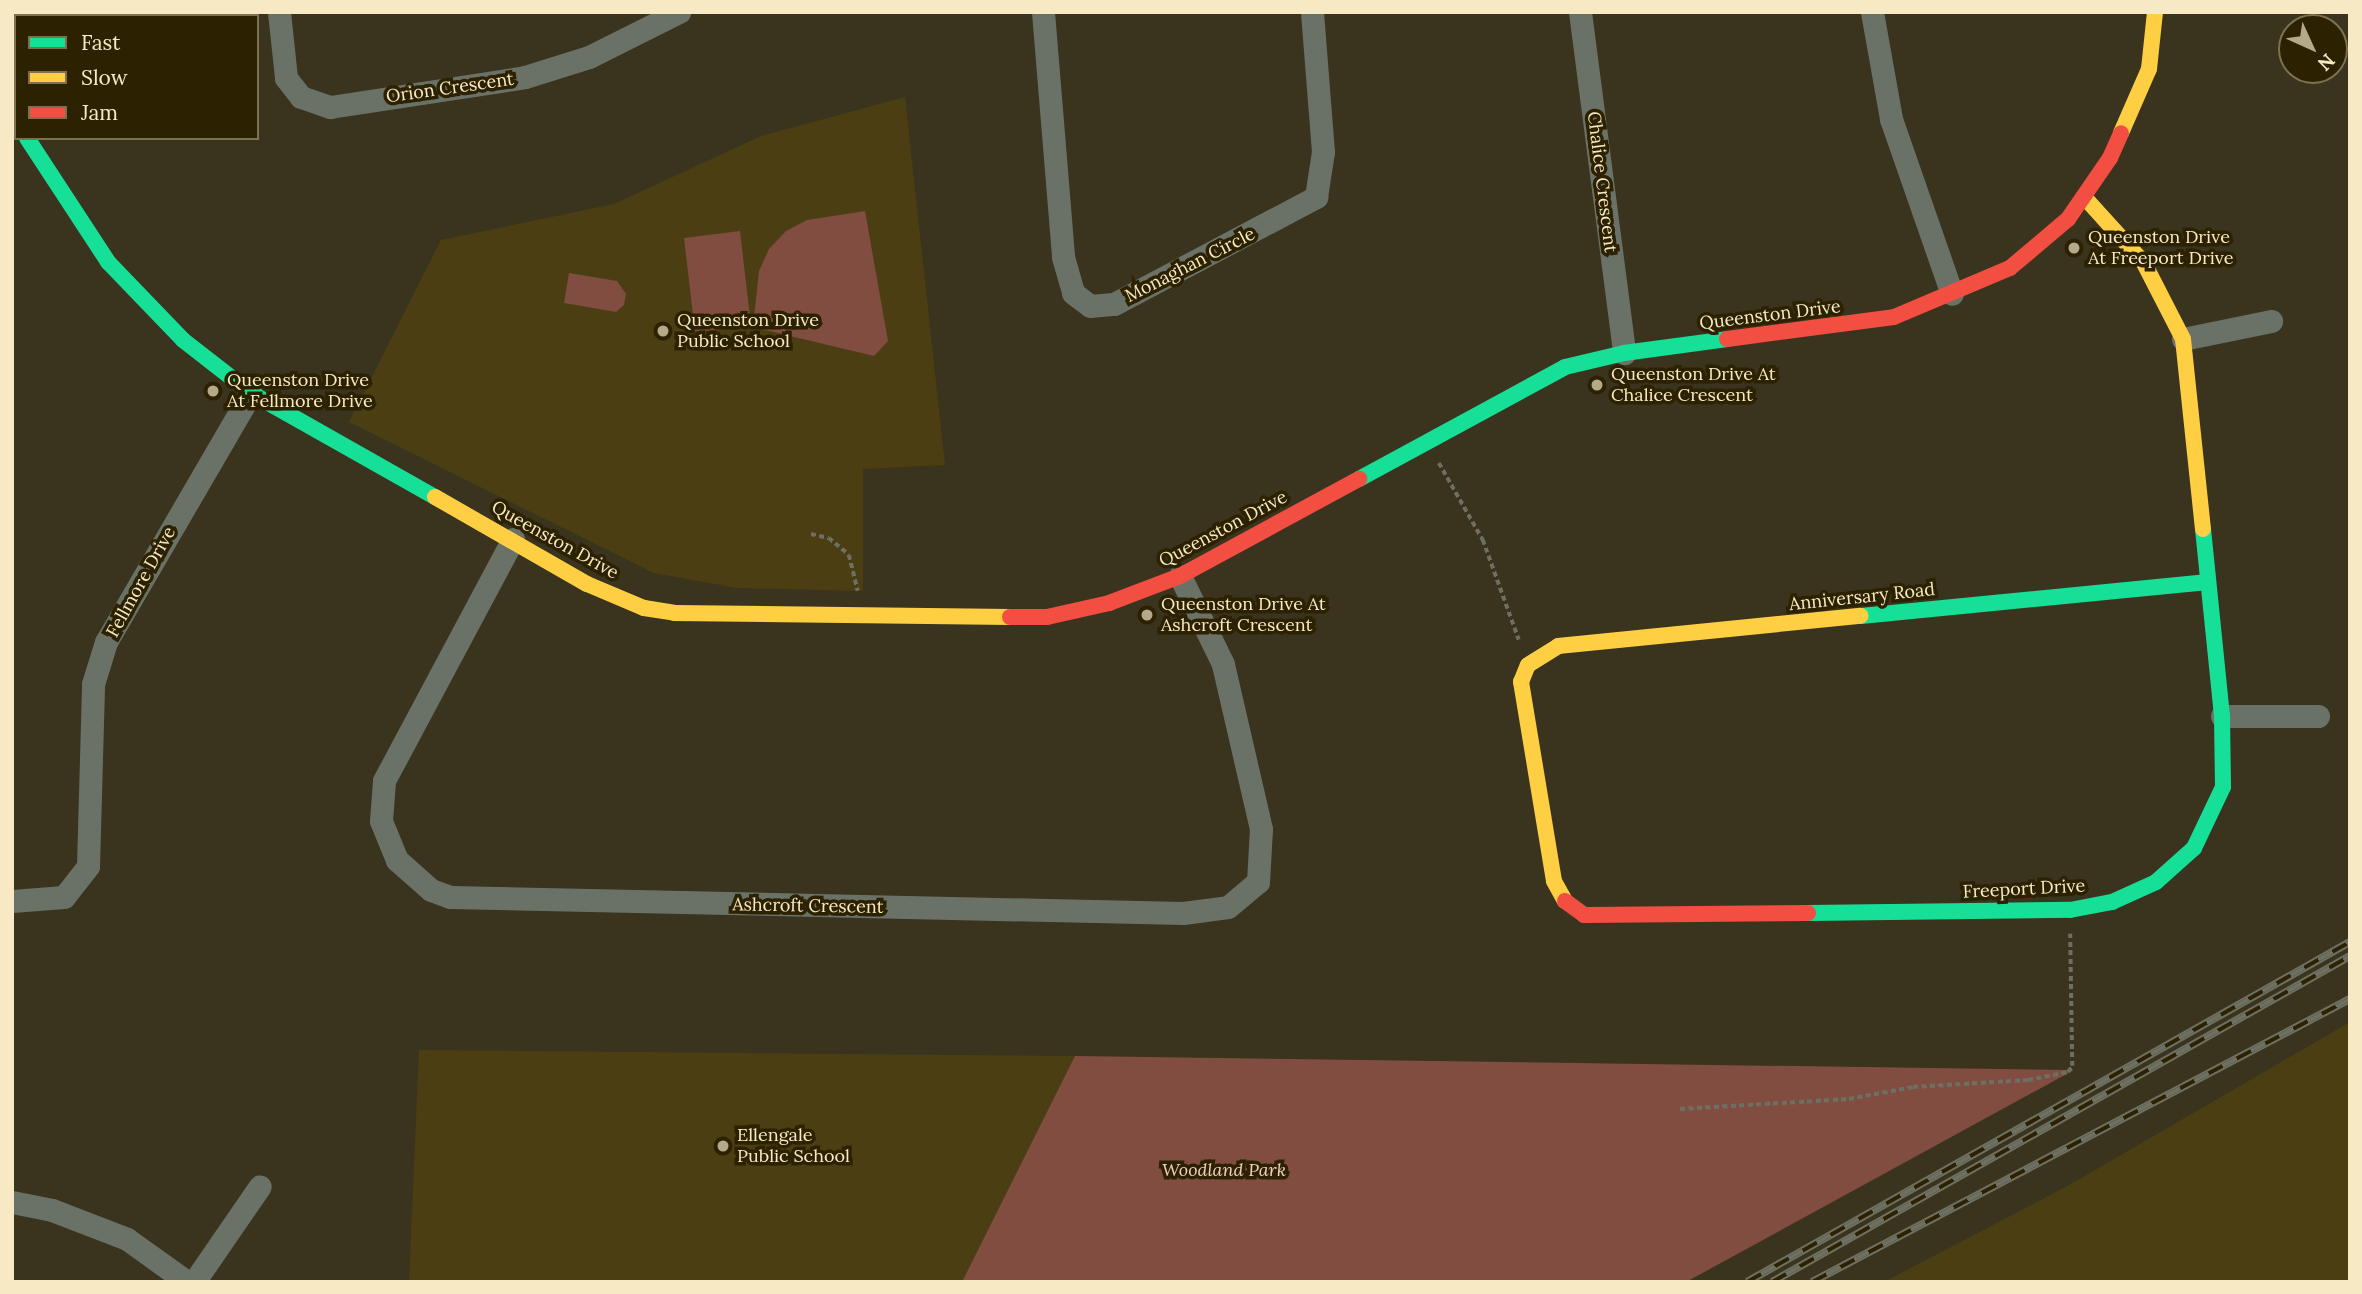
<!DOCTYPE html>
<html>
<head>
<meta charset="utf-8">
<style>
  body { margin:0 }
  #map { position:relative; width:2362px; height:1294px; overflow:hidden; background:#3a341e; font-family:Lora,serif }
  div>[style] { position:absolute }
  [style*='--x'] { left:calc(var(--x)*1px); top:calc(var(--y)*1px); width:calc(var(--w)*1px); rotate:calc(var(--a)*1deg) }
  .built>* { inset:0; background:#4b3e12 }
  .green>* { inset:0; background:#814d41 }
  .path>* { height:3.5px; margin-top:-1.75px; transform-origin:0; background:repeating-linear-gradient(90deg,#6c6f62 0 5px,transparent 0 8.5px) }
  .street>* { height:23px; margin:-11.5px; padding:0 11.5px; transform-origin:11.5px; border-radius:11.5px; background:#6a7268 }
  .fast>* { height:16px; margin:-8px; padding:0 8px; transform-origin:8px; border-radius:8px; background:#16e098 }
  .slow>* { height:16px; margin:-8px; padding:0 8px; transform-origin:8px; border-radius:8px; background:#ffcf43 }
  .jam>* { height:16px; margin:-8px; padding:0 8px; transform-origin:8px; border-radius:8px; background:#f24e42 }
  .rail>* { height:8px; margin-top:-4px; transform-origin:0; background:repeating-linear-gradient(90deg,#2c2101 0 16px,#6e7062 0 32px); box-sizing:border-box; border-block:2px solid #6e7062 }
  .dots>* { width:19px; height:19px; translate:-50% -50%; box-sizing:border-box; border:4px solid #2c2101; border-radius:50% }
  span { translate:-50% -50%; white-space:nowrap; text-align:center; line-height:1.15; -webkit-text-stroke:7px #2c2101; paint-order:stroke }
  .street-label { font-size:18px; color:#f6e9c4 }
  .poi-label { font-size:18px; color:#f6e9c4 }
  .left { translate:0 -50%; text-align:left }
  .park-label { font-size:18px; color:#f3ccc4; font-style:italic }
  .frame { position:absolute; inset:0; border:14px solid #f6e9c4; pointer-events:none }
  .legend { position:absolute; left:14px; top:14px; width:245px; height:126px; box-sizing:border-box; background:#2c2101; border:2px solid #7d714f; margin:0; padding:9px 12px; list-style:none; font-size:21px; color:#f6e9c4 }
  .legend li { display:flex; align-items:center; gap:14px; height:35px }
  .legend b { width:35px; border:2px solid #7d714f }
  .north { position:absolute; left:2278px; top:14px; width:70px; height:70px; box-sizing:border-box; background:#2c2101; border:2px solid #7d714f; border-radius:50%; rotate:135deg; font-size:19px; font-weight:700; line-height:28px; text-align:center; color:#f6e9c4 }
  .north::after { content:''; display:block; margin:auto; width:24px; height:32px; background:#b4aa8a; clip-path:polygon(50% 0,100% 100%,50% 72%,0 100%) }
</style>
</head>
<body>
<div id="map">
  <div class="built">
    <div style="clip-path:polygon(905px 97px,945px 465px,863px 469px,863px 591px,737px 588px,654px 573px,349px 422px,441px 240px,614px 204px,761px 136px)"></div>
    <div style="clip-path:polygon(2350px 1022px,2350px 1282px,1884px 1282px,2071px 1184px)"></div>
    <div style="clip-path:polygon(419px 1050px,1075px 1056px,962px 1282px,409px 1282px)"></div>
  </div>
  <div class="green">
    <div style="clip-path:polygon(865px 211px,888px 341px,874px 356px,753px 327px,759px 271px,769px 249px,786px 231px,807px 220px)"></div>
    <div style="clip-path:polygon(740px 231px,751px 326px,695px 332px,684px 238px)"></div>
    <div style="clip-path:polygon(569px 273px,617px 281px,626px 294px,624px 305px,616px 312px,564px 303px)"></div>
    <div style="clip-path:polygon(1075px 1056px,2074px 1070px,1686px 1282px,962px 1282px)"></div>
  </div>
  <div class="path">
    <div style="--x:1439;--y:463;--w:89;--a:60.3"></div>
    <div style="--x:1483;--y:540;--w:106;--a:70.2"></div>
    <div style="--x:811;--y:534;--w:18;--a:13"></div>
    <div style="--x:829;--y:538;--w:26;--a:40"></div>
    <div style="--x:849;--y:555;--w:37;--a:76"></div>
    <div style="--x:1680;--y:1109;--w:169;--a:-3.4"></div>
    <div style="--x:1849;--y:1099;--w:65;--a:-10.6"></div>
    <div style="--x:1913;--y:1087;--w:115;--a:-3.5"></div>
    <div style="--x:2028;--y:1080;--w:41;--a:-11.3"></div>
    <div style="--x:2068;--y:1072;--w:7;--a:-56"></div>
    <div style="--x:2072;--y:1066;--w:132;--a:-90.9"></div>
  </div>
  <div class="street">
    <div style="--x:279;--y:12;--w:66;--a:83.9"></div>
    <div style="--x:286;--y:78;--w:24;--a:52"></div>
    <div style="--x:301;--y:97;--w:31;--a:19"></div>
    <div style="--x:330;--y:107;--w:197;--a:-8.7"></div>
    <div style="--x:525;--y:77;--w:67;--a:-17.4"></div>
    <div style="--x:589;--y:57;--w:101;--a:-26.6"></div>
    <div style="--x:1043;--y:12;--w:246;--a:85.3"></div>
    <div style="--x:1063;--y:257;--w:37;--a:74"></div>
    <div style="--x:1073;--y:293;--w:21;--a:37"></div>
    <div style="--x:1090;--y:306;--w:24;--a:-5"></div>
    <div style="--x:1114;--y:304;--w:229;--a:-27.9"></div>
    <div style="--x:1316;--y:197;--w:46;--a:-81.2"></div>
    <div style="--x:1323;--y:152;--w:140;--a:-94.5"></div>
    <div style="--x:1580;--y:12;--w:344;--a:82.6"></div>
    <div style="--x:1872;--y:12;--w:109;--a:79.9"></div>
    <div style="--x:1891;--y:119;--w:185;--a:70.8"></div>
    <div style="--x:2183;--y:339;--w:90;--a:-11.6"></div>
    <div style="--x:513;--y:539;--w:274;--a:118.1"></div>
    <div style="--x:384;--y:781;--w:40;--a:94.3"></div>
    <div style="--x:381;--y:821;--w:42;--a:67.7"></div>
    <div style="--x:397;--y:860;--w:45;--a:41.4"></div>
    <div style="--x:431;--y:890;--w:20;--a:20"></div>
    <div style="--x:450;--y:897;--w:733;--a:1.25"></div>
    <div style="--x:1183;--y:913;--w:45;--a:-7.6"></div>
    <div style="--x:1228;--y:907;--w:39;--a:-40"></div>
    <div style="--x:1258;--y:882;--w:53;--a:-86.8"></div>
    <div style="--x:1261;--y:829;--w:169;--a:-103"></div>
    <div style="--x:1223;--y:664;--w:98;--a:-116"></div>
    <div style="--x:2222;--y:716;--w:96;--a:0"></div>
    <div style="--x:12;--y:901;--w:52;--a:-4.4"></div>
    <div style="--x:64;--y:897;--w:39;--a:-52"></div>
    <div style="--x:88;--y:866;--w:182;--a:-88.4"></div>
    <div style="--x:93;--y:684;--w:44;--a:-72.8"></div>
    <div style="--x:106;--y:642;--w:288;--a:-59.8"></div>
    <div style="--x:12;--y:1202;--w:41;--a:11.3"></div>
    <div style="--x:52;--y:1210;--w:80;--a:21.1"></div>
    <div style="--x:127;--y:1239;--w:74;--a:35.6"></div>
    <div style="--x:194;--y:1282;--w:116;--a:-55.5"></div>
  </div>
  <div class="fast">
    <div style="--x:27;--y:138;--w:148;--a:56.8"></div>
    <div style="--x:108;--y:262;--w:108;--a:46.1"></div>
    <div style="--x:183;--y:340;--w:86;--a:37.9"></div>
    <div style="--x:251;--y:393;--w:211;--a:29.5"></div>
    <div style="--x:1359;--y:479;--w:234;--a:-28.5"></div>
    <div style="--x:1565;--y:367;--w:61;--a:-13.3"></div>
    <div style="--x:1624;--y:353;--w:104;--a:-7.7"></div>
    <div style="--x:1861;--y:616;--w:346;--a:-5.6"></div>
    <div style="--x:1808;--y:913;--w:262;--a:-0.7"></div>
    <div style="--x:2070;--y:910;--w:43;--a:-10.8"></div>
    <div style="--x:2112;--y:902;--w:48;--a:-24.4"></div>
    <div style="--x:2156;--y:882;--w:51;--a:-41.8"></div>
    <div style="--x:2194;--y:848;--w:68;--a:-64.6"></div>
    <div style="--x:2223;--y:787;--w:71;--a:-90.8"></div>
    <div style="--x:2222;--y:716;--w:188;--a:-95.8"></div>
  </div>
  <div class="slow">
    <div style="--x:2121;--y:133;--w:70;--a:-66.4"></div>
    <div style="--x:2149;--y:69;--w:57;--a:-84"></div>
    <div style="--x:2086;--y:199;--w:86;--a:47.8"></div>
    <div style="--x:2144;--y:263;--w:85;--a:62.8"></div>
    <div style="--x:2183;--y:339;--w:191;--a:84"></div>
    <div style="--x:435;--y:497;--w:175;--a:29.8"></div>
    <div style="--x:587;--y:584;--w:62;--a:22.8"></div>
    <div style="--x:644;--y:608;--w:30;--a:9"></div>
    <div style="--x:674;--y:613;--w:336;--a:0.7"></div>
    <div style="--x:1565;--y:901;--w:23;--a:-119"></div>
    <div style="--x:1554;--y:881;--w:202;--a:-99.4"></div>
    <div style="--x:1521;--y:682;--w:18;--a:-68"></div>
    <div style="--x:1528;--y:665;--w:36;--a:-32"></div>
    <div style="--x:1558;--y:646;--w:304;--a:-5.7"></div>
  </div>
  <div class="jam">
    <div style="--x:1727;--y:339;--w:168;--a:-7.5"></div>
    <div style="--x:1894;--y:317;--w:126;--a:-22.9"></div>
    <div style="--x:2010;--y:268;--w:76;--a:-40.2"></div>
    <div style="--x:2068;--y:219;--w:74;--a:-55.5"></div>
    <div style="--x:2110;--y:158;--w:27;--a:-66"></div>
    <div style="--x:1010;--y:617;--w:37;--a:0"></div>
    <div style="--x:1047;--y:617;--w:64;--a:-12.7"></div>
    <div style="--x:1109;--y:603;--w:76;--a:-20.8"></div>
    <div style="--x:1180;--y:576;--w:204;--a:-28.5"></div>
    <div style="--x:1565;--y:901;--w:24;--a:36"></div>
    <div style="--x:1584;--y:915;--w:224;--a:-0.5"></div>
  </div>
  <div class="rail">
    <div style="--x:1747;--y:1282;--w:692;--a:-29.42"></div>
    <div style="--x:1772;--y:1282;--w:664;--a:-29.42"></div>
    <div style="--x:1812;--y:1282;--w:608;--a:-27.75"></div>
  </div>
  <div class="dots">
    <div style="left:2074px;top:248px;background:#b4aa8a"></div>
    <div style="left:663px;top:331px;background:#b4aa8a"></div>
    <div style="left:1597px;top:385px;background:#b4aa8a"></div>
    <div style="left:213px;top:391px;background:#b4aa8a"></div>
    <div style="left:1147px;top:615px;background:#b4aa8a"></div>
    <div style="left:723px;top:1146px;background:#b4aa8a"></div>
  </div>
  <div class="street-label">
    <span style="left:450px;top:88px;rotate:-8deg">Orion Crescent</span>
    <span style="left:1602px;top:182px;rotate:83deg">Chalice Crescent</span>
    <span style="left:1190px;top:265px;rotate:-27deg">Monaghan Circle</span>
    <span style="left:1770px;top:315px;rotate:-7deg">Queenston Drive</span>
    <span style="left:1223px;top:529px;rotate:-28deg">Queenston Drive</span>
    <span style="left:555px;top:540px;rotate:29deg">Queenston Drive</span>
    <span style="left:141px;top:582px;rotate:-61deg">Fellmore Drive</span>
    <span style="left:1862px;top:597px;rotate:-6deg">Anniversary Road</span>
    <span style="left:2024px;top:889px;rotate:-3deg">Freeport Drive</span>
    <span style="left:808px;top:906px;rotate:1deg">Ashcroft Crescent</span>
  </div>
  <div class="poi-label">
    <span class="left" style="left:2088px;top:248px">Queenston Drive<br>At Freeport Drive</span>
    <span class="left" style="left:677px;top:331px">Queenston Drive<br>Public School</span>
    <span class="left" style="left:1611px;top:385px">Queenston Drive At<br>Chalice Crescent</span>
    <span class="left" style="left:227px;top:391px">Queenston Drive<br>At Fellmore Drive</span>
    <span class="left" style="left:1161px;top:615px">Queenston Drive At<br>Ashcroft Crescent</span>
    <span class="left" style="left:737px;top:1146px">Ellengale<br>Public School</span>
  </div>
  <div class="park-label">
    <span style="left:1224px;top:1170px">Woodland Park</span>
  </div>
  <div class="frame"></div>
  <ul class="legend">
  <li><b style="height:9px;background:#16e098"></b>Fast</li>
  <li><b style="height:9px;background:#ffcf43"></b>Slow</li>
  <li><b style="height:9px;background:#f24e42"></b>Jam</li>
  </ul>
  <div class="north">N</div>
</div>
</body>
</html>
